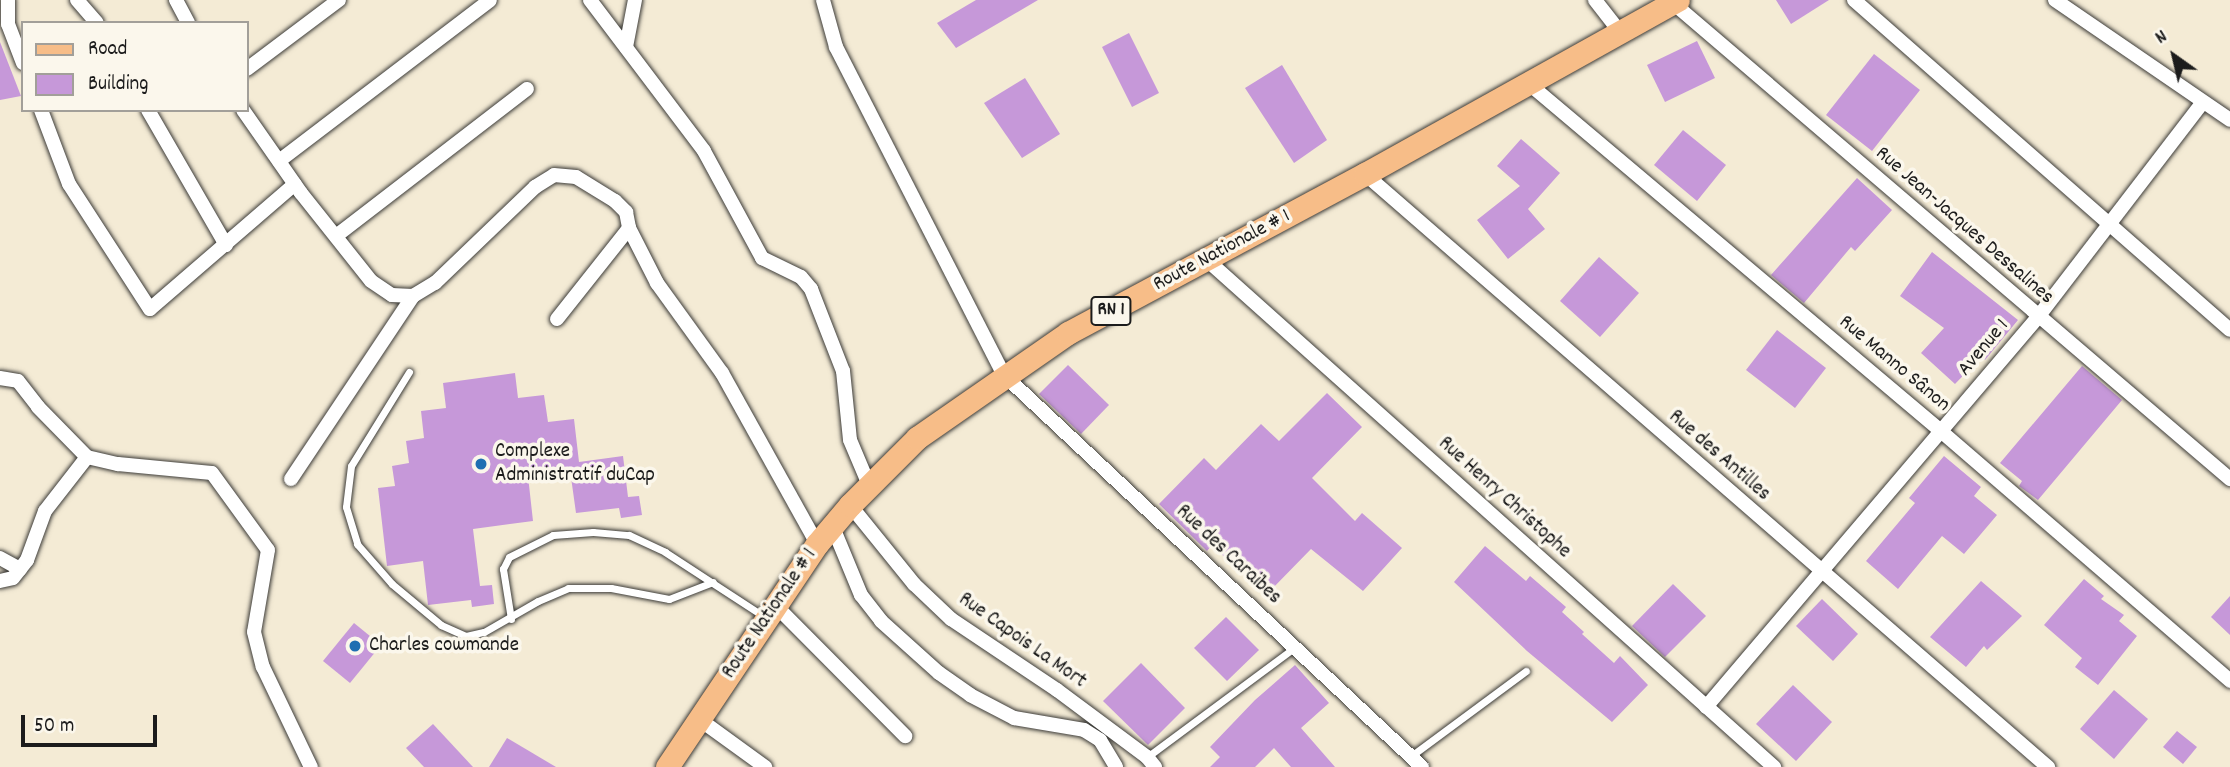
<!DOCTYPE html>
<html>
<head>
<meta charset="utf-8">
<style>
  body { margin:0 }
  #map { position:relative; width:2230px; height:767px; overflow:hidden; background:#f4ebd5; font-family:Dekko,sans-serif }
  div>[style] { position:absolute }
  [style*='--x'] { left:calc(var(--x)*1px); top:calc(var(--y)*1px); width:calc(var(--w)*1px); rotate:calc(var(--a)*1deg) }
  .building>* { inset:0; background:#c698d9 }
  .roads { filter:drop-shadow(0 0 2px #3c3b38) drop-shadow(0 0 2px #3c3b38) }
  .service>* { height:7px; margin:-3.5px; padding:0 3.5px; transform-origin:3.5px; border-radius:3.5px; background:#fff }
  .minor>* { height:14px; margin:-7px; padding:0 7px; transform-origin:7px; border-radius:7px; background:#fff }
  .primary>* { height:23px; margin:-11.5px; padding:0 11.5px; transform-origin:11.5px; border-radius:11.5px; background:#f7bd88 }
  .dots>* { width:19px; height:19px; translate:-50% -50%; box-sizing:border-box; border:4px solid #fbf7ec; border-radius:50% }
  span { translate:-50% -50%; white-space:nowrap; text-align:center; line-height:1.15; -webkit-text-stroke:7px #fbf7ec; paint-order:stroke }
  .shield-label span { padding:2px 5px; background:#fbf7ec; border:2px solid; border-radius:5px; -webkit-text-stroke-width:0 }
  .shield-label { font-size:19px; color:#1c1c1c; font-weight:700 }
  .street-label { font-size:21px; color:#1c1c1c }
  .poi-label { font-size:21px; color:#1c1c1c }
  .left { translate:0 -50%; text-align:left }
  .legend { position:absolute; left:21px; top:21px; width:228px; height:91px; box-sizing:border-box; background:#fbf7ec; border:2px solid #a29f99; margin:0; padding:9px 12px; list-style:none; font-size:21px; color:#1c1c1c }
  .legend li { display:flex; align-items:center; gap:14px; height:35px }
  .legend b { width:35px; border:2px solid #a29f99 }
  .north { position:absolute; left:2139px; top:21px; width:70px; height:70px; -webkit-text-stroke:5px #fbf7ec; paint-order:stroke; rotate:326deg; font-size:19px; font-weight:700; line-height:28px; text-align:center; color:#1c1c1c }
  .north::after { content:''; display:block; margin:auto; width:24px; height:32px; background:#1c1c1c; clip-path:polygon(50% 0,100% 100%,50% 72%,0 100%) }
  .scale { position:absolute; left:21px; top:715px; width:136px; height:32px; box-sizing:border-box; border:4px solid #1c1c1c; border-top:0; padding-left:9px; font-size:21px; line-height:24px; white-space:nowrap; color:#1c1c1c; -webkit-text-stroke:5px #fbf7ec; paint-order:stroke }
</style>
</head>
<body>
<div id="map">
  <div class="building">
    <div style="clip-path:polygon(976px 0,1038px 0,956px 48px,937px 23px)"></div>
    <div style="clip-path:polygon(1776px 0,1829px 0,1791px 24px)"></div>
    <div style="clip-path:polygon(1129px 33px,1159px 93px,1132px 107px,1102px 47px)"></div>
    <div style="clip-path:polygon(1697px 41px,1715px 78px,1665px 102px,1647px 65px)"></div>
    <div style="clip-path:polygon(0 42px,21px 96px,0 100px)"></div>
    <div style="clip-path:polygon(1874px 54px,1920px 90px,1872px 151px,1826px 115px)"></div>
    <div style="clip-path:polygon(1282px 65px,1327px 140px,1294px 163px,1245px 88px)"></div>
    <div style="clip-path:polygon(1025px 78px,1060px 134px,1022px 158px,984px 103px)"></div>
    <div style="clip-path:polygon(1683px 130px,1726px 165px,1697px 201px,1654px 165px)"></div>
    <div style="clip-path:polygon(1521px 139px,1560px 173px,1528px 209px,1545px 229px,1508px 259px,1477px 220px,1520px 186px,1497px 166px)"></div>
    <div style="clip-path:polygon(1857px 178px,1892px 210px,1855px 251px,1851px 247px,1804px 303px,1771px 275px)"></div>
    <div style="clip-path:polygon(1932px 252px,2018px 320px,1985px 360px,1982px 356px,1955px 384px,1921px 353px,1944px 328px,1900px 296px)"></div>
    <div style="clip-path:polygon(1599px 257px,1639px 293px,1600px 337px,1560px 301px)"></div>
    <div style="clip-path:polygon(1777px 330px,1826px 368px,1795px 408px,1746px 370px)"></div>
    <div style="clip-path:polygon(1068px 365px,1109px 405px,1081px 434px,1039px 394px)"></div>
    <div style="clip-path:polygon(2082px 366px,2122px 400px,2038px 500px,2019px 486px,2022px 481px,2000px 463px)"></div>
    <div style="clip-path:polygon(515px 373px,518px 398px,544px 395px,548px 422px,574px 419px,579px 462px,623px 456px,628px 497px,639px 496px,642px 515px,621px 518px,619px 508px,576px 513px,570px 470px,528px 476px,533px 521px,473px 529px,480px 586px,492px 585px,494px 604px,472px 607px,471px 600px,428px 605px,423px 561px,387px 566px,378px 488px,395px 486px,392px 466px,409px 463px,406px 441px,424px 438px,421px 411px,446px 408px,443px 383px)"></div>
    <div style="clip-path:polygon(1327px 393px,1362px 427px,1312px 478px,1355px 521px,1362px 513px,1402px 548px,1363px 591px,1311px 549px,1265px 596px,1212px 545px,1207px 551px,1159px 504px,1204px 458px,1216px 470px,1261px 424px,1279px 441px)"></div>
    <div style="clip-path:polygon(1944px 456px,1981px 487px,1974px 496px,1997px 515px,1964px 554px,1942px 536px,1898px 589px,1866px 561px,1915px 503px,1909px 498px)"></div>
    <div style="clip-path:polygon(1485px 546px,1526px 581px,1530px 576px,1566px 607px,1562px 612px,1584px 632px,1582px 634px,1614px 663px,1620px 656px,1648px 685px,1612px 722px,1527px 651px,1454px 582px)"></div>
    <div style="clip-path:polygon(2084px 579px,2104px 596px,2101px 599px,2124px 615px,2119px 621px,2137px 636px,2098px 685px,2075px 667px,2082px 658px,2044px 625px)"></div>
    <div style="clip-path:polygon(1981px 581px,2022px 616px,1987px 650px,1984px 646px,1966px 667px,1930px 637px)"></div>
    <div style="clip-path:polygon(1673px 584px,1706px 616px,1665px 657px,1632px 626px)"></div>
    <div style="clip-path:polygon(2230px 596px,2230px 635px,2211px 617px)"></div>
    <div style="clip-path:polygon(1822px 599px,1858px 634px,1833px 661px,1796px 626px)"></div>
    <div style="clip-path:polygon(1226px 617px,1259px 650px,1227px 681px,1194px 648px)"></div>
    <div style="clip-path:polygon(354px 623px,381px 645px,350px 683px,323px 661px)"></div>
    <div style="clip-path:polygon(1141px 663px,1185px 708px,1148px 745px,1103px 701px)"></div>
    <div style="clip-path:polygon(1295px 665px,1329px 703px,1301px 728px,1335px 767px,1291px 767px,1274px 748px,1255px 767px,1210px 767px,1220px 757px,1210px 747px,1255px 700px)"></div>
    <div style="clip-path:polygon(1793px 685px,1832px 722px,1796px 761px,1756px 724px)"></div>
    <div style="clip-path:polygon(2114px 690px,2148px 719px,2114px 759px,2080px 729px)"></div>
    <div style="clip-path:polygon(433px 724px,473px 767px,424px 767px,406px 748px)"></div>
    <div style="clip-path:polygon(2177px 731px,2197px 747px,2183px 764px,2163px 747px)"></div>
    <div style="clip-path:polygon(507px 738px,556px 767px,489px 767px)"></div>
  </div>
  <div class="roads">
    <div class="service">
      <div style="--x:409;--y:372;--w:110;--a:121.7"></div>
      <div style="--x:351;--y:466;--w:41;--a:97"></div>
      <div style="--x:346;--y:507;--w:39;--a:73"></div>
      <div style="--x:357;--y:544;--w:53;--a:48.8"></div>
      <div style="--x:392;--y:584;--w:64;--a:39.9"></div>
      <div style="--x:441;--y:625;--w:27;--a:24"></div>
      <div style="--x:466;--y:636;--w:18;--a:-13"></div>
      <div style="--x:484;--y:632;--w:62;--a:-29.9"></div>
      <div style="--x:538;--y:601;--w:33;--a:-23"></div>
      <div style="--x:568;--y:588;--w:43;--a:0"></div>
      <div style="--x:611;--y:588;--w:59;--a:10.7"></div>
      <div style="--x:669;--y:599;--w:47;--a:-21.1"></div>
      <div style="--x:511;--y:619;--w:51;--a:-99.1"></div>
      <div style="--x:503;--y:569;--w:13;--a:-63"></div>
      <div style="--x:509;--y:557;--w:49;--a:-26.6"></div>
      <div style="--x:553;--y:535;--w:40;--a:-4.3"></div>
      <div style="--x:593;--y:532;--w:36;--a:5"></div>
      <div style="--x:629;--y:535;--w:40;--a:25"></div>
      <div style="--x:665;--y:552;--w:117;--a:33.1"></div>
      <div style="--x:1411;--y:756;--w:143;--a:-36.5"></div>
      <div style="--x:1147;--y:757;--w:184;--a:-36.6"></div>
    </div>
    <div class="minor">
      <div style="--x:8;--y:0;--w:24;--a:90"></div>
      <div style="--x:8;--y:24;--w:42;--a:69"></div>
      <div style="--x:77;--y:0;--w:30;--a:49"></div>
      <div style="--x:176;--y:0;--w:26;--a:62"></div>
      <div style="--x:590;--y:0;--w:189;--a:52.9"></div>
      <div style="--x:704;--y:151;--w:122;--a:61.5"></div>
      <div style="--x:762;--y:258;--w:43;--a:26"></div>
      <div style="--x:801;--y:277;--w:16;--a:50"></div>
      <div style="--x:811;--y:289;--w:88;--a:68.7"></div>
      <div style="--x:843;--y:371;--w:69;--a:84.2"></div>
      <div style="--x:850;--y:440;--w:49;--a:67.1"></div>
      <div style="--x:823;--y:0;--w:49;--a:74.5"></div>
      <div style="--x:836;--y:47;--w:369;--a:62.9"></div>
      <div style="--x:1004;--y:375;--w:573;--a:43.16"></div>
      <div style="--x:1595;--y:0;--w:41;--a:52"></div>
      <div style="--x:1854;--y:0;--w:500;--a:41.27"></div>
      <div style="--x:2055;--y:0;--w:212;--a:34.4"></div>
      <div style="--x:1673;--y:3;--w:733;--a:40.52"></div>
      <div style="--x:626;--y:47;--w:48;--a:-79.2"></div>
      <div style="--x:247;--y:69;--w:115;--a:-36.9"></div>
      <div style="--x:1528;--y:83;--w:541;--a:40.13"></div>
      <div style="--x:1942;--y:432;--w:381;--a:40.8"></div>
      <div style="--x:41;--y:110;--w:79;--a:69.3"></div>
      <div style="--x:69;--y:184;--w:149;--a:57.1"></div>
      <div style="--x:150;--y:309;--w:191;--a:-40.8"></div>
      <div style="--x:148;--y:110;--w:156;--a:60"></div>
      <div style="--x:243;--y:110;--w:101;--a:55.1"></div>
      <div style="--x:301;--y:193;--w:112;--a:51.5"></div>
      <div style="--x:371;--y:281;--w:25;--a:34"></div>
      <div style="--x:392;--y:295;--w:21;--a:3"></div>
      <div style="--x:413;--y:296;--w:26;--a:-31"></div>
      <div style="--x:435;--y:283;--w:139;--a:-43.8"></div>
      <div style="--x:535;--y:187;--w:22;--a:-32"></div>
      <div style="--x:554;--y:175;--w:22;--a:5"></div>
      <div style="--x:576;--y:177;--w:46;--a:31.6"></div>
      <div style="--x:615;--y:201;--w:16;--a:45"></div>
      <div style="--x:626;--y:212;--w:16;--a:79"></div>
      <div style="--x:629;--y:228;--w:62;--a:63"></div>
      <div style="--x:657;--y:283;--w:111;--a:54.2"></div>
      <div style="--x:722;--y:373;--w:196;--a:60.9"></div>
      <div style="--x:279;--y:161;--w:265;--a:-37.3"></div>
      <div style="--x:1365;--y:174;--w:905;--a:40.97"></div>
      <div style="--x:336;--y:236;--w:241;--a:-37.6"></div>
      <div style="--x:1207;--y:260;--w:761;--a:41.8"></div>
      <div style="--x:557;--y:319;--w:116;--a:-51.6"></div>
      <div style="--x:0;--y:378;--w:18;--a:9"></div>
      <div style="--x:18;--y:381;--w:33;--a:52"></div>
      <div style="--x:38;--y:407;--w:70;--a:45.6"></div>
      <div style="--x:87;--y:457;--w:32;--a:13"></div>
      <div style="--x:118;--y:464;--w:94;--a:5.5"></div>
      <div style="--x:212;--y:473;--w:95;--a:54"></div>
      <div style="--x:268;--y:550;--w:83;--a:99.7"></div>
      <div style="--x:254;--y:632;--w:36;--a:76"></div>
      <div style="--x:263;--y:667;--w:111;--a:64.4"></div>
      <div style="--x:291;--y:479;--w:220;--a:-56.3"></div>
      <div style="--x:850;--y:505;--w:102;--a:51"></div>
      <div style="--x:914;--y:584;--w:51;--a:43.4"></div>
      <div style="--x:951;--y:619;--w:128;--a:33.8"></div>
      <div style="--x:1057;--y:690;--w:112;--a:36.7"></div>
      <div style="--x:1147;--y:757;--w:13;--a:51"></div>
      <div style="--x:832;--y:525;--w:76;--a:67.5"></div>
      <div style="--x:861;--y:595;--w:33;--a:52"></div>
      <div style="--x:881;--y:621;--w:78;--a:41.9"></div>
      <div style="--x:939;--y:673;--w:38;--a:35"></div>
      <div style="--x:970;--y:695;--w:50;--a:27.6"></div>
      <div style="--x:1014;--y:718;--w:71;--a:9.7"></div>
      <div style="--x:1084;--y:730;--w:19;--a:32"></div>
      <div style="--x:1100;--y:740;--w:31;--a:59"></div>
      <div style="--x:0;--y:558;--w:23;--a:29"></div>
      <div style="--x:0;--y:581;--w:13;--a:-13"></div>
      <div style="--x:13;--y:578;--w:23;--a:-52"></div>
      <div style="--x:27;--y:560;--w:52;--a:-69.8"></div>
      <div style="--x:45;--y:511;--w:68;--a:-52.1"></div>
      <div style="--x:775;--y:605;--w:185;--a:45.2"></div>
      <div style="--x:1706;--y:707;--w:512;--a:-49.59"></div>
      <div style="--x:2038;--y:317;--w:270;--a:-52.5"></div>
      <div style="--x:699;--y:719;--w:82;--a:36"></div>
    </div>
    <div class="primary">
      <div style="--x:667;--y:767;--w:269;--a:-56.1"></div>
      <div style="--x:817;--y:544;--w:51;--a:-49.8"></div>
      <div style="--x:850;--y:505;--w:95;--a:-45"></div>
      <div style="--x:917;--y:438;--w:184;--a:-34.8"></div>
      <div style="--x:1068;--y:333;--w:337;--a:-28.2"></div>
      <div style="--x:1365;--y:174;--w:358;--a:-29.1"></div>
    </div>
  </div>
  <div class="dots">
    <div style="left:481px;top:464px;background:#1f6fb2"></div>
    <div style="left:355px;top:646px;background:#1f6fb2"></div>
  </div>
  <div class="shield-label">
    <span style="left:1111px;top:311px">RN 1</span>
  </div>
  <div class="street-label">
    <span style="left:1964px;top:226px;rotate:41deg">Rue Jean-Jacques Dessalines</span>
    <span style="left:1222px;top:251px;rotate:-28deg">Route Nationale # 1</span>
    <span style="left:1984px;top:348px;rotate:-50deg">Avenue 1</span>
    <span style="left:1894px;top:364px;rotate:40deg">Rue Manno Sânon</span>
    <span style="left:1719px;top:456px;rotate:41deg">Rue des Antilles</span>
    <span style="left:1504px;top:498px;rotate:42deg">Rue Henry Christophe</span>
    <span style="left:1228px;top:555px;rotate:43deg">Rue des Caraïbes</span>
    <span style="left:770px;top:614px;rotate:-56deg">Route Nationale # 1</span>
    <span style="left:1022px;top:641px;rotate:35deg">Rue Capois La Mort</span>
  </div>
  <div class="poi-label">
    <span class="left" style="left:495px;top:464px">Complexe<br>Administratif duCap</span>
    <span class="left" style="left:369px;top:646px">Charles cowmande</span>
  </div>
  <ul class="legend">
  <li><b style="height:9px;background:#f7bd88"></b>Road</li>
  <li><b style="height:19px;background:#c698d9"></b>Building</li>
  </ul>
  <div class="north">N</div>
  <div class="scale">50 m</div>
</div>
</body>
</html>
